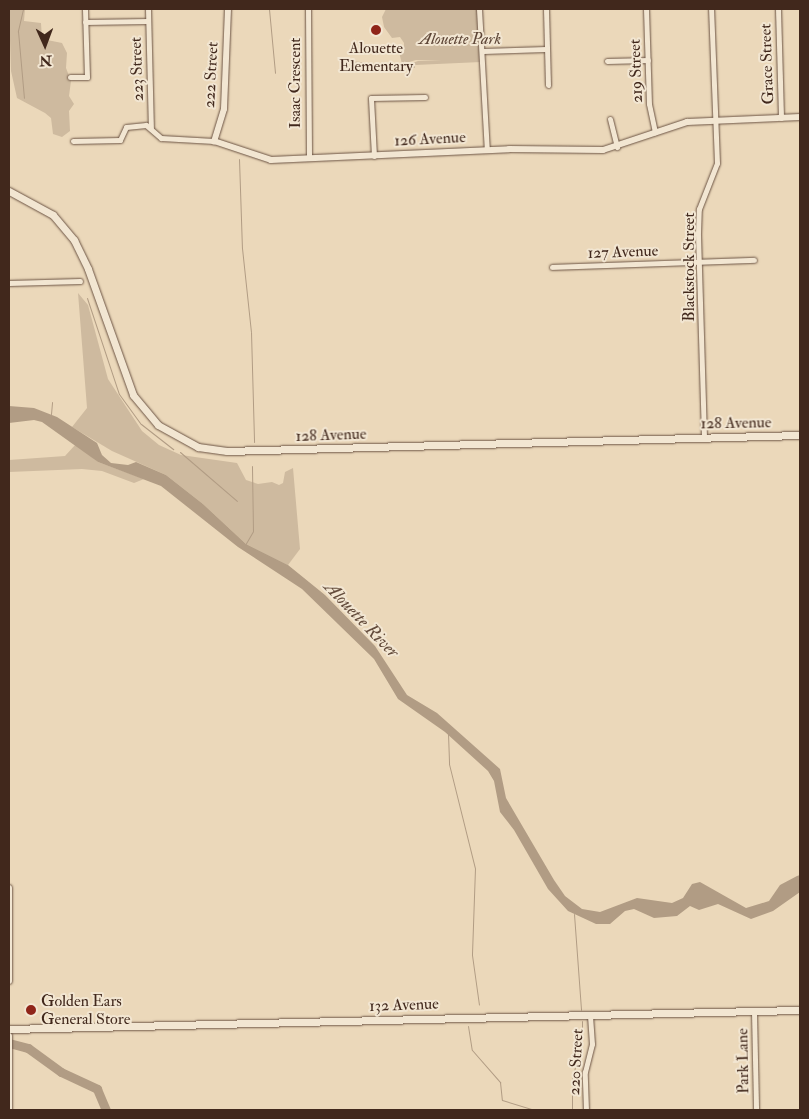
<!DOCTYPE html>
<html>
<head>
<meta charset="utf-8">
<style>
  body { margin:0 }
  #map { position:relative; width:809px; height:1119px; overflow:hidden; background:#ebd8ba; font-family:"IM FELL Double Pica",serif }
  div>[style] { position:absolute }
  [style*='--x'] { left:calc(var(--x)*1px); top:calc(var(--y)*1px); width:calc(var(--w)*1px); rotate:calc(var(--a)*1deg) }
  .green>* { inset:0; background:#ceba9f }
  .water>* { inset:0; background:#b19c84 }
  .stream>* { height:1px; margin:-0.5px; padding:0 0.5px; transform-origin:0.5px; border-radius:0.5px; background:#b19c84 }
  .river>* { height:9px; margin:-4.5px; padding:0 4.5px; transform-origin:4.5px; border-radius:4.5px; background:#b19c84 }
  .roads { filter:drop-shadow(0 0 1px #6c5444) drop-shadow(0 0 1px #6c5444) }
  .minor>* { height:5px; margin:-2.5px; padding:0 2.5px; transform-origin:2.5px; border-radius:2.5px; background:#f2e6d2 }
  .tertiary>* { height:6px; margin:-3px; padding:0 3px; transform-origin:3px; border-radius:3px; background:#f2e6d2 }
  .secondary>* { height:7px; margin:-3.5px; padding:0 3.5px; transform-origin:3.5px; border-radius:3.5px; background:#f2e6d2 }
  .dots>* { width:14px; height:14px; translate:-50% -50%; box-sizing:border-box; border:2px solid #f2e6d2; border-radius:50% }
  span { translate:-50% -50%; white-space:nowrap; text-align:center; line-height:1.15; -webkit-text-stroke:4px #f2e6d2; paint-order:stroke }
  .park-label { font-size:16px; color:#5d4536; font-style:italic }
  .poi-label { font-size:16px; color:#41281c }
  .left { translate:0 -50%; text-align:left }
  .street-label { font-size:16px; color:#41281c }
  .water-label { font-size:18px; color:#634b3b; font-style:italic }
  .frame { position:absolute; inset:0; border:10px solid #41281c; pointer-events:none }
  .north { position:absolute; left:20px; top:20px; width:50px; height:50px; -webkit-text-stroke:4px #f2e6d2; paint-order:stroke; rotate:178deg; font-size:14px; font-weight:700; line-height:20px; text-align:center; color:#41281c }
  .north::after { content:''; display:block; margin:auto; width:18px; height:22px; background:#41281c; clip-path:polygon(50% 0,100% 100%,50% 72%,0 100%) }
</style>
</head>
<body>
<div id="map">
  <div class="green">
    <div style="clip-path:polygon(9px 9px,25px 9px,24px 21px,41px 23px,42px 39px,62px 43px,67px 53px,66px 68px,71px 81px,69px 96px,74px 104px,69px 111px,70px 131px,62px 137px,53px 134px,51px 118px,45px 113px,17px 98px,11px 71px)"></div>
    <div style="clip-path:polygon(386px 9px,477px 9px,481px 62px,415px 65px,415px 68px,350px 67px,350px 61px,404px 66px,418px 61px,442px 61px,416px 60px,402px 64px,399px 52px,404px 52px,404px 43px,400px 37px,392px 38px,384px 27px,382px 17px)"></div>
    <div style="clip-path:polygon(78px 293px,88px 305px,108px 379px,142px 431px,159px 445px,181px 455px,237px 463px,246px 480px,258px 484px,272px 482px,279px 485px,283px 483px,285px 472px,293px 468px,300px 549px,288px 565px,246px 544px,203px 504px,166px 475px,112px 451px,72px 427px,87px 408px)"></div>
    <div style="clip-path:polygon(76px 444px,98px 462px,144px 479px,134px 483px,102px 471px,82px 469px,9px 472px,9px 460px,65px 456px)"></div>
  </div>
  <div class="water">
    <div style="clip-path:polygon(9px 406px,34px 408px,57px 417px,97px 443px,102px 455px,111px 463px,128px 465px,136px 462px,166px 475px,203px 504px,246px 544px,288px 565px,325px 595px,375px 646px,407px 695px,437px 713px,500px 769px,506px 798px,554px 880px,565px 896px,582px 909px,600px 912px,637px 898px,672px 903px,683px 898px,692px 884px,700px 882px,746px 908px,769px 901px,780px 885px,797px 876px,800px 875px,800px 892px,773px 911px,751px 919px,718px 904px,699px 910px,690px 906px,677px 916px,654px 918px,634px 909px,625px 911px,610px 924px,596px 924px,568px 911px,548px 889px,514px 830px,500px 812px,494px 781px,488px 771px,445px 732px,398px 699px,374px 659px,302px 589px,238px 547px,161px 486px,98px 462px,42px 422px,34px 420px,9px 423px)"></div>
  </div>
  <div class="stream">
    <div style="--x:23;--y:9;--w:23;--a:103"></div>
    <div style="--x:18;--y:31;--w:67;--a:84.9"></div>
    <div style="--x:269;--y:9;--w:64;--a:84.6"></div>
    <div style="--x:239;--y:159;--w:89;--a:88.1"></div>
    <div style="--x:242;--y:248;--w:84;--a:83.9"></div>
    <div style="--x:251;--y:332;--w:110;--a:88.4"></div>
    <div style="--x:87;--y:298;--w:101;--a:71.6"></div>
    <div style="--x:119;--y:394;--w:37;--a:54"></div>
    <div style="--x:141;--y:424;--w:41;--a:38"></div>
    <div style="--x:51;--y:414;--w:12;--a:-85"></div>
    <div style="--x:180;--y:452;--w:75;--a:40.7"></div>
    <div style="--x:245;--y:545;--w:16;--a:-60"></div>
    <div style="--x:253;--y:531;--w:65;--a:-90.9"></div>
    <div style="--x:448;--y:733;--w:31;--a:88"></div>
    <div style="--x:449;--y:764;--w:107;--a:76"></div>
    <div style="--x:475;--y:868;--w:87;--a:92"></div>
    <div style="--x:472;--y:955;--w:50;--a:82"></div>
    <div style="--x:574;--y:914;--w:96;--a:85.8"></div>
    <div style="--x:468;--y:1026;--w:24;--a:81"></div>
    <div style="--x:472;--y:1050;--w:43;--a:48.8"></div>
    <div style="--x:500;--y:1082;--w:18;--a:84"></div>
    <div style="--x:502;--y:1100;--w:34;--a:17"></div>
    <div style="--x:572;--y:1110;--w:30;--a:-90"></div>
    <div style="--x:572;--y:1080;--w:44;--a:-76.9"></div>
    <div style="--x:582;--y:1037;--w:16;--a:-90"></div>
  </div>
  <div class="river">
    <div style="--x:9;--y:1043;--w:20;--a:15"></div>
    <div style="--x:28;--y:1048;--w:41;--a:36"></div>
    <div style="--x:61;--y:1072;--w:40;--a:25"></div>
    <div style="--x:97;--y:1089;--w:23;--a:67"></div>
  </div>
  <div class="roads">
    <div class="minor">
      <div style="--x:148;--y:9;--w:119;--a:88.6"></div>
      <div style="--x:308;--y:9;--w:149;--a:89.6"></div>
      <div style="--x:479;--y:9;--w:141;--a:86.8"></div>
      <div style="--x:546;--y:9;--w:76;--a:88.5"></div>
      <div style="--x:646;--y:9;--w:95;--a:88.2"></div>
      <div style="--x:649;--y:104;--w:29;--a:78"></div>
      <div style="--x:778;--y:9;--w:109;--a:88.4"></div>
      <div style="--x:85;--y:22;--w:63;--a:-0.9"></div>
      <div style="--x:483;--y:51;--w:63;--a:-1.8"></div>
      <div style="--x:607;--y:61;--w:41;--a:-1.4"></div>
      <div style="--x:70;--y:77;--w:17;--a:0"></div>
      <div style="--x:87;--y:77;--w:68;--a:-91.7"></div>
      <div style="--x:610;--y:119;--w:29;--a:76"></div>
      <div style="--x:73;--y:141;--w:47;--a:-1.2"></div>
      <div style="--x:120;--y:140;--w:14;--a:-65"></div>
      <div style="--x:126;--y:127;--w:20;--a:-6"></div>
      <div style="--x:146;--y:125;--w:20;--a:41"></div>
      <div style="--x:161;--y:138;--w:53;--a:3.2"></div>
      <div style="--x:374;--y:156;--w:58;--a:-93"></div>
      <div style="--x:371;--y:98;--w:54;--a:-1.1"></div>
      <div style="--x:552;--y:267;--w:202;--a:-2"></div>
      <div style="--x:9;--y:283;--w:71;--a:-1.6"></div>
      <div style="--x:704;--y:437;--w:204;--a:-91.7"></div>
      <div style="--x:698;--y:233;--w:24;--a:-88"></div>
      <div style="--x:699;--y:209;--w:49;--a:-68.6"></div>
      <div style="--x:717;--y:163;--w:154;--a:-92.2"></div>
      <div style="--x:754;--y:1011;--w:99;--a:88.8"></div>
      <div style="--x:586;--y:1110;--w:38;--a:-92"></div>
      <div style="--x:585;--y:1072;--w:29;--a:-76"></div>
      <div style="--x:592;--y:1044;--w:29;--a:-94"></div>
    </div>
    <div class="tertiary">
      <div style="--x:228;--y:9;--w:100;--a:92.3"></div>
      <div style="--x:224;--y:109;--w:34;--a:107"></div>
      <div style="--x:214;--y:141;--w:60;--a:18.4"></div>
      <div style="--x:271;--y:160;--w:238;--a:-2.6"></div>
      <div style="--x:509;--y:149;--w:94;--a:0.6"></div>
      <div style="--x:603;--y:150;--w:89;--a:-18.4"></div>
      <div style="--x:687;--y:122;--w:113;--a:-2.5"></div>
      <div style="--x:9;--y:888;--w:93;--a:90"></div>
      <div style="--x:9;--y:1036;--w:74;--a:90"></div>
    </div>
    <div class="secondary">
      <div style="--x:9;--y:191;--w:50;--a:28.6"></div>
      <div style="--x:53;--y:215;--w:33;--a:50"></div>
      <div style="--x:74;--y:240;--w:32;--a:64"></div>
      <div style="--x:88;--y:269;--w:134;--a:70.3"></div>
      <div style="--x:133;--y:395;--w:39;--a:50"></div>
      <div style="--x:158;--y:425;--w:46;--a:28.8"></div>
      <div style="--x:198;--y:447;--w:29;--a:8"></div>
      <div style="--x:227;--y:451;--w:573;--a:-1.6"></div>
      <div style="--x:9;--y:1029;--w:791;--a:-1.38"></div>
    </div>
  </div>
  <div class="dots">
    <div style="left:376px;top:30px;background:#8f2418"></div>
    <div style="left:31px;top:1010px;background:#8f2418"></div>
  </div>
  <div class="park-label">
    <span style="left:460px;top:39px">Alouette Park</span>
  </div>
  <div class="poi-label">
    <span style="left:376px;top:57px">Alouette<br>Elementary</span>
    <span class="left" style="left:41px;top:1010px">Golden Ears<br>General Store</span>
  </div>
  <div class="street-label">
    <span style="left:767px;top:64px;rotate:-92deg">Grace Street</span>
    <span style="left:137px;top:69px;rotate:-92deg">223 Street</span>
    <span style="left:636px;top:71px;rotate:-92deg">219 Street</span>
    <span style="left:211px;top:75px;rotate:-87deg">222 Street</span>
    <span style="left:295px;top:83px;rotate:-90deg">Isaac Crescent</span>
    <span style="left:430px;top:139px;rotate:-3deg">126 Avenue</span>
    <span style="left:623px;top:252px;rotate:-2deg">127 Avenue</span>
    <span style="left:689px;top:267px;rotate:-90deg">Blackstock Street</span>
    <span style="left:736px;top:423px;rotate:-1deg">128 Avenue</span>
    <span style="left:331px;top:435px;rotate:-2deg">128 Avenue</span>
    <span style="left:404px;top:1005px;rotate:-2deg">132 Avenue</span>
    <span style="left:743px;top:1061px;rotate:-91deg">Park Lane</span>
    <span style="left:576px;top:1062px;rotate:-87deg">220 Street</span>
  </div>
  <div class="water-label">
    <span style="left:361px;top:620px;rotate:46deg">Alouette River</span>
  </div>
  <div class="frame"></div>
  <div class="north">N</div>
</div>
</body>
</html>
